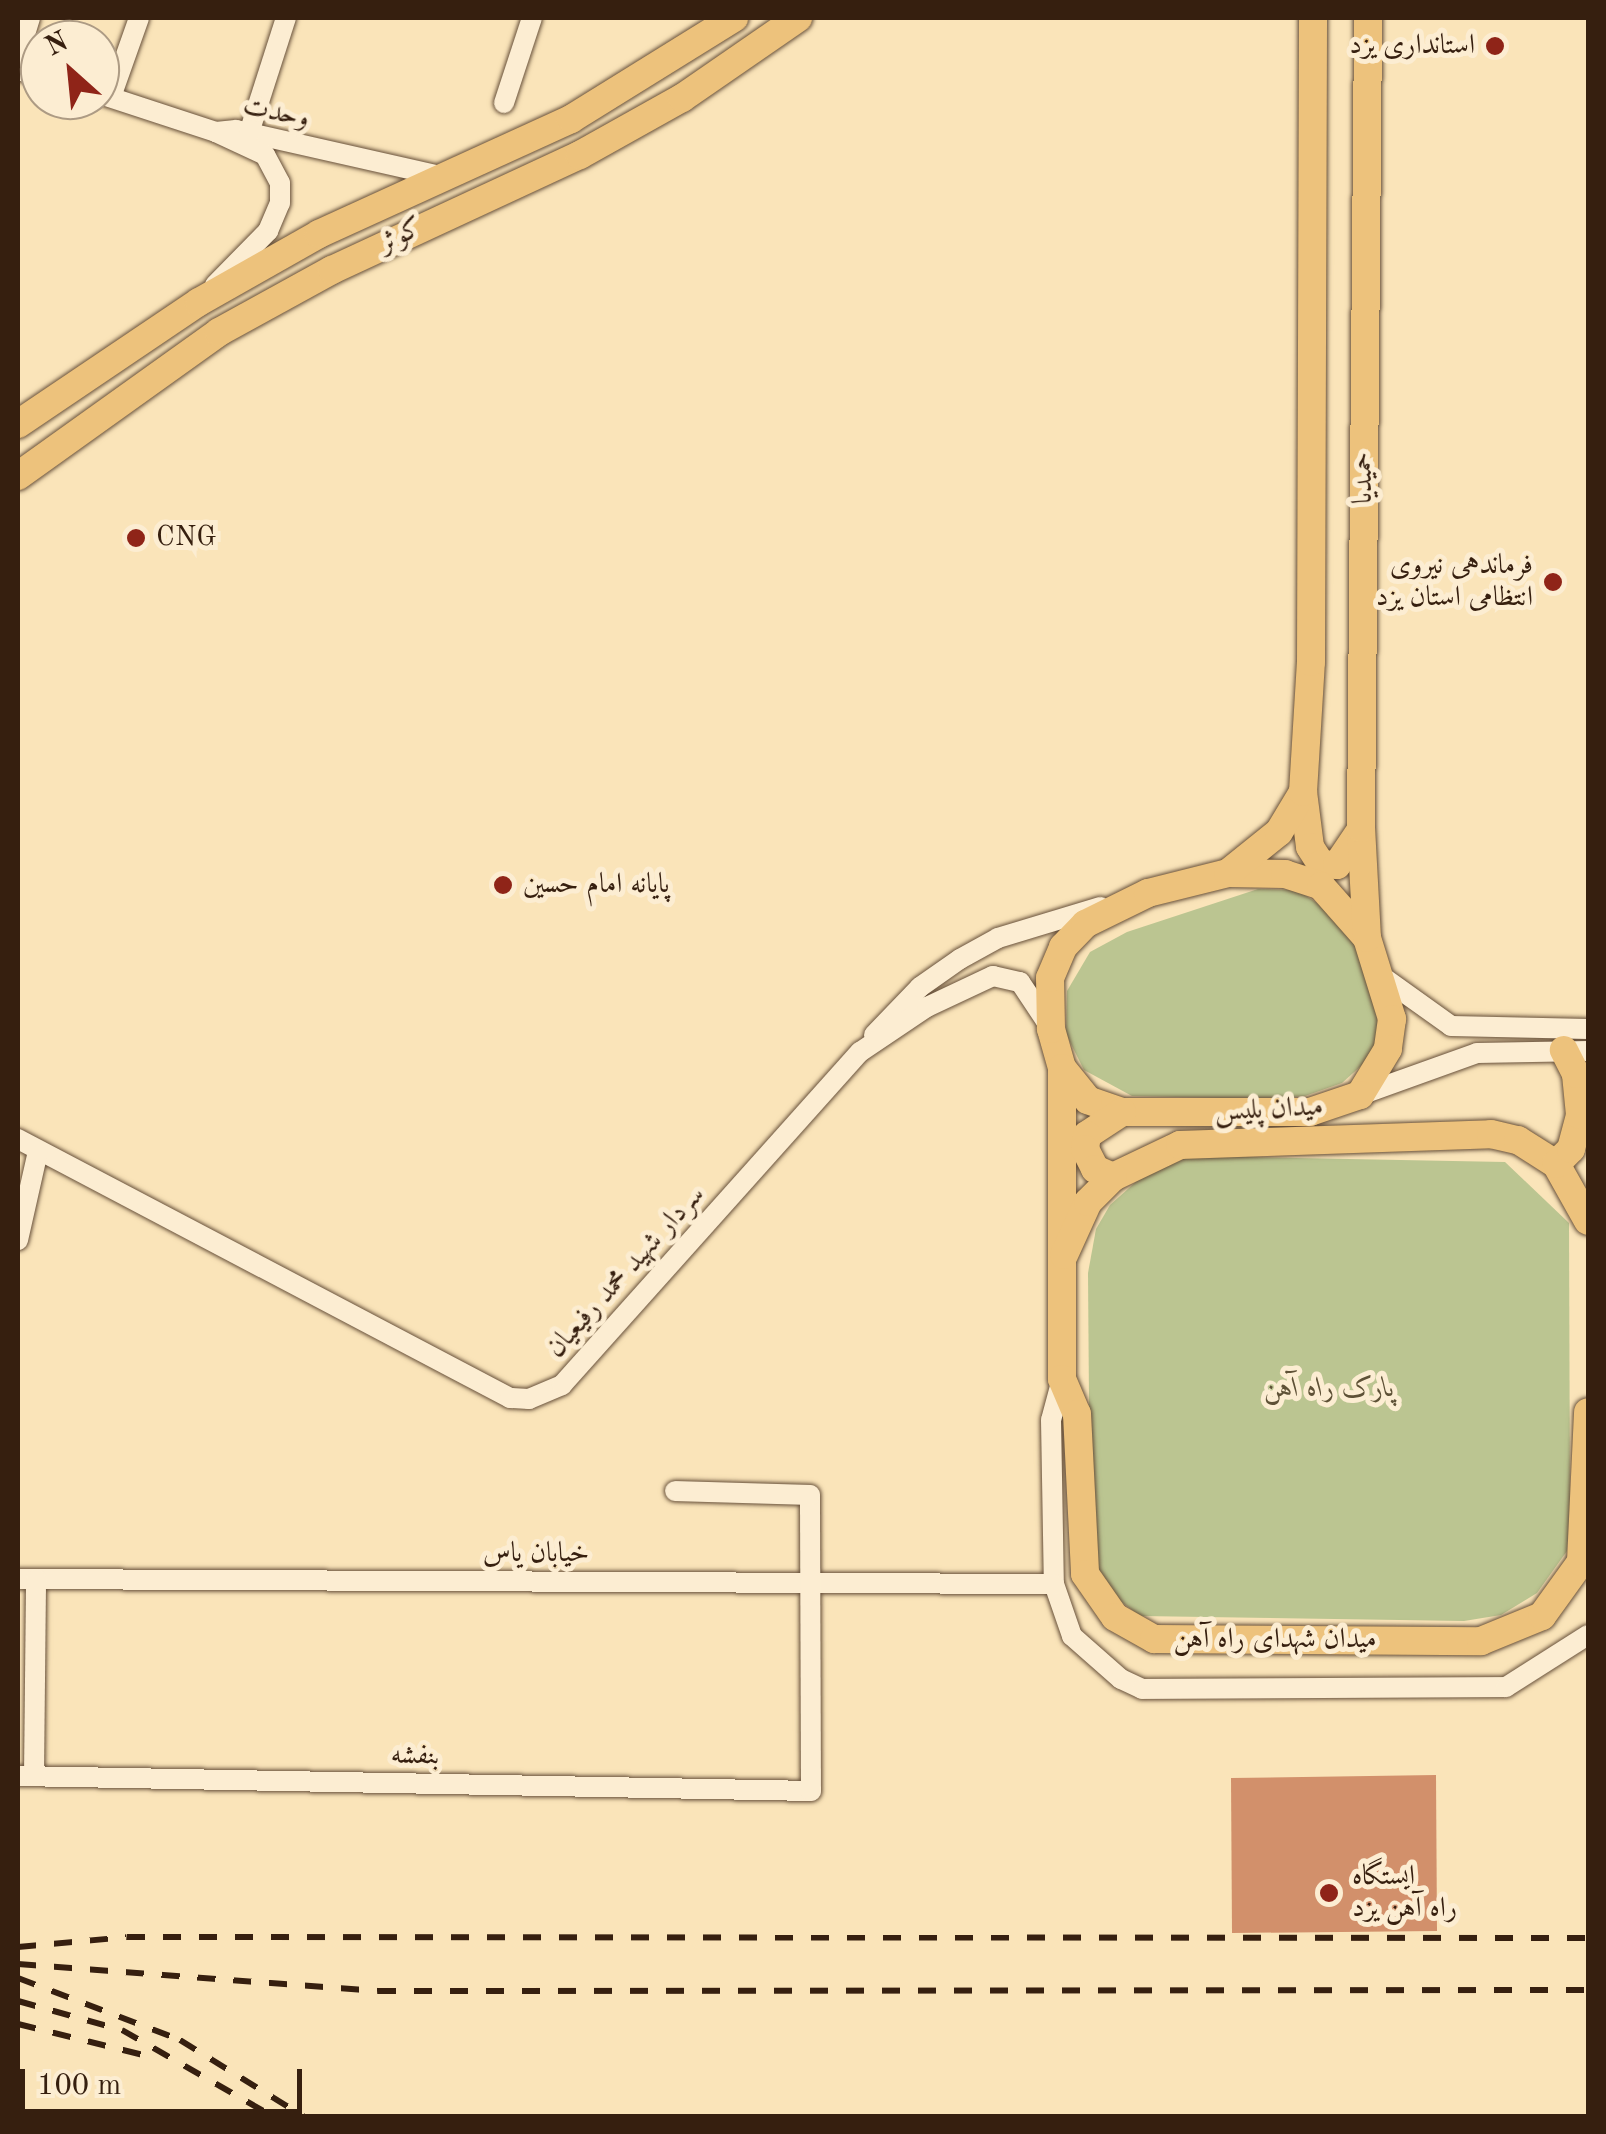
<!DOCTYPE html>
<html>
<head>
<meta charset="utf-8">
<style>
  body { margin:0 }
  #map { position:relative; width:1606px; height:2134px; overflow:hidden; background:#fae4b9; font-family:"Old Standard TT",Amiri,serif }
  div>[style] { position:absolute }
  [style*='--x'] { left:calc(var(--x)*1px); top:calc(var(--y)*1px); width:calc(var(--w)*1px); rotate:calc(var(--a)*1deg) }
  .green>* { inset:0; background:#bbc591 }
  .building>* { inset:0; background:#d2906b }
  .roads { filter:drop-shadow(0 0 2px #67503a) drop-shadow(0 0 2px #67503a) }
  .minor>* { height:20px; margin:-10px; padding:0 10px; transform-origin:10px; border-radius:10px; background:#fcedd2 }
  .major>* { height:28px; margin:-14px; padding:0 14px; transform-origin:14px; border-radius:14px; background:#edc27c }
  .rail>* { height:6px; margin-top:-3px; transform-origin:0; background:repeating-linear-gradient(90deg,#361f0f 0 18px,transparent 0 36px) }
  .dots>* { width:28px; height:28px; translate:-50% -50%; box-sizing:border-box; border:5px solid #fcedd2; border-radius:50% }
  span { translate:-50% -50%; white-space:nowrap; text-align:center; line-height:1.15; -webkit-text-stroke:10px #fcedd2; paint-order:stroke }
  .poi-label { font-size:28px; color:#361f0f }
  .right { translate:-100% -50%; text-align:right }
  .left { translate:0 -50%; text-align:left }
  .street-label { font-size:28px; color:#361f0f }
  .park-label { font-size:28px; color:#5e5136; font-style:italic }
  .frame { position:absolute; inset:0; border:20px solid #361f0f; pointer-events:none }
  .north { position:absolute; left:20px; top:20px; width:100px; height:100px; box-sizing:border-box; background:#fcedd2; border:2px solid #ad9b84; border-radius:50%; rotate:333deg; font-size:28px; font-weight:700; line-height:40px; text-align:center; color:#361f0f }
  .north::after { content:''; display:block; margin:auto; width:35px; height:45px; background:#8f2418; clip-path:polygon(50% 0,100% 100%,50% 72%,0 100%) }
  .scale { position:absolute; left:20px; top:2069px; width:282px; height:45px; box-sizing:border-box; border:5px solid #361f0f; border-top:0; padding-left:12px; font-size:30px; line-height:35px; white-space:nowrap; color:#361f0f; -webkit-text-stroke:8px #fcedd2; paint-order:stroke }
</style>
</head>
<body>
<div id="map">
  <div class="green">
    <div style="clip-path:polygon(1258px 889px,1297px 890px,1331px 912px,1362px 956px,1383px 1014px,1373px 1055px,1342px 1083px,1305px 1096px,1265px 1099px,1132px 1096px,1084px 1070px,1066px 1034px,1067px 991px,1090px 952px,1127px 932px)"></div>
    <div style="clip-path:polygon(1197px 1156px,1505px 1162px,1569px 1223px,1570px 1516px,1567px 1551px,1537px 1593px,1501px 1615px,1464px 1621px,1140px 1616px,1115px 1597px,1094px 1565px,1090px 1529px,1088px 1273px,1096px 1229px,1110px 1205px,1157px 1163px)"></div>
  </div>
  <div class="building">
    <div style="clip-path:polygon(1436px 1775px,1437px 1931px,1232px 1933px,1231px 1778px)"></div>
  </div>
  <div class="roads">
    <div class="minor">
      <div style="--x:18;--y:57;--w:41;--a:-72.9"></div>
      <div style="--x:18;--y:70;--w:23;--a:15"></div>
      <div style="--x:100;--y:94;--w:122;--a:18.1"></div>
      <div style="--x:216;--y:132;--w:20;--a:-6"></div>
      <div style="--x:236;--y:130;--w:214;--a:12.7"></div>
      <div style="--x:111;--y:97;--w:84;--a:-70.5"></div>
      <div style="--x:504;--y:103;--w:89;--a:-71.8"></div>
      <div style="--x:249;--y:133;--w:121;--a:-72.2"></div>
      <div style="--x:215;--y:285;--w:76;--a:-45.5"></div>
      <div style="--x:268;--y:231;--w:30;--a:-67"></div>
      <div style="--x:280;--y:203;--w:20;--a:-90"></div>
      <div style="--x:280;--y:183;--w:32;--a:-118"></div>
      <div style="--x:265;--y:155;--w:54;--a:-154.9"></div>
      <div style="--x:1384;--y:978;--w:82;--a:35.6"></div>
      <div style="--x:1451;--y:1026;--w:137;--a:1.3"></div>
      <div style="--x:874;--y:1035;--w:66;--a:-46.2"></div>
      <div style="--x:920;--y:987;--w:49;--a:-35"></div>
      <div style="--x:960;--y:959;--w:43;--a:-28.9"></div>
      <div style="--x:998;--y:938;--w:107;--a:-16.9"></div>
      <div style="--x:1360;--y:1095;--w:124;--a:-19.7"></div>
      <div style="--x:1477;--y:1053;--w:111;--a:-1"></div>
      <div style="--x:18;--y:1139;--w:556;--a:27.76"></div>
      <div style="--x:510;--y:1398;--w:19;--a:3"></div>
      <div style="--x:529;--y:1399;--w:36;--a:-23"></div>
      <div style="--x:562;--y:1385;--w:447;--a:-48.2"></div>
      <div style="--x:860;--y:1052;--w:81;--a:-33.9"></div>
      <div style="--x:927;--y:1007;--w:73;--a:-25.2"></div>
      <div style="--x:993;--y:976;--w:28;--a:13"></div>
      <div style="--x:1020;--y:982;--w:50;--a:56.3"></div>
      <div style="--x:18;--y:1240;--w:91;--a:-77.3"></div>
      <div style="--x:1062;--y:1379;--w:42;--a:105"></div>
      <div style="--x:1051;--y:1420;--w:164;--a:89"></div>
      <div style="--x:1054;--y:1584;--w:55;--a:70.9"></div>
      <div style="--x:1072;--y:1636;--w:65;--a:41.3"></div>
      <div style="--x:1121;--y:1679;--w:23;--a:25"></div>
      <div style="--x:1142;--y:1689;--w:364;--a:-0.3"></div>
      <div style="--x:1506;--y:1687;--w:97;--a:-32.4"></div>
      <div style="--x:18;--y:1579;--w:1036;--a:0.28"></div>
      <div style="--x:18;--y:1776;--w:793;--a:1.08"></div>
      <div style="--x:811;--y:1791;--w:296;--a:-90.2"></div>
      <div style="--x:810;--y:1495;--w:135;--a:-178.3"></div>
      <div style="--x:34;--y:1776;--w:197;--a:-89.4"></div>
    </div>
    <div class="major">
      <div style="--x:18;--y:424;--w:218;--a:-34"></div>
      <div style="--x:199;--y:302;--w:138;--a:-29.5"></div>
      <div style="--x:319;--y:234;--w:277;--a:-24.5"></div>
      <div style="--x:571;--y:119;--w:192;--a:-31.8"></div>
      <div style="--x:18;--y:476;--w:247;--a:-35.6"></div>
      <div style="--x:219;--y:332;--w:129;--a:-28.8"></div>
      <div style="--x:332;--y:270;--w:273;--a:-24.9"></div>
      <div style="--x:580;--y:155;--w:117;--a:-29.2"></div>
      <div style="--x:682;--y:98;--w:141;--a:-34.6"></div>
      <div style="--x:1303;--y:792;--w:55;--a:82.7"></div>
      <div style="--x:1310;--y:847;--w:20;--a:57"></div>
      <div style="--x:1321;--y:864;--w:16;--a:4"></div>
      <div style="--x:1337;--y:865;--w:41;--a:-55.9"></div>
      <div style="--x:1228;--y:873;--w:57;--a:1"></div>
      <div style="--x:1285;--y:874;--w:38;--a:18"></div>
      <div style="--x:1321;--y:886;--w:69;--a:48.5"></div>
      <div style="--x:1367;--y:938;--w:85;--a:72.8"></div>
      <div style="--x:1392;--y:1019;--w:30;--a:98"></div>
      <div style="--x:1388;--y:1049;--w:54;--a:121.3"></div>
      <div style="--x:1360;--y:1095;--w:53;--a:161.2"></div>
      <div style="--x:1310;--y:1112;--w:188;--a:180"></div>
      <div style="--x:1122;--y:1112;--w:36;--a:-161"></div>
      <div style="--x:1088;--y:1100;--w:41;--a:-129.1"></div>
      <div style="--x:1062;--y:1068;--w:41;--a:-105.8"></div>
      <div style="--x:1051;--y:1029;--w:51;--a:-91.1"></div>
      <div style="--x:1050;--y:978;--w:34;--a:-67"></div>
      <div style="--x:1063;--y:947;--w:32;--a:-46"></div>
      <div style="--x:1085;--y:924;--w:70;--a:-26.2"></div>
      <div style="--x:1148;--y:893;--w:82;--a:-14"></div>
      <div style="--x:1228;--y:873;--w:65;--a:-38.8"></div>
      <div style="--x:1279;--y:832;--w:47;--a:-59"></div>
      <div style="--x:1303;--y:792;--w:130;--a:-86.5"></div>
      <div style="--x:1311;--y:662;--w:644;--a:-89.82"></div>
      <div style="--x:1367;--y:938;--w:110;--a:-93.1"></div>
      <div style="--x:1361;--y:828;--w:810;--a:-89.5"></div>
      <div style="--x:1062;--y:1068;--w:311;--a:90"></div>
      <div style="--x:1062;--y:1379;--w:38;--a:67"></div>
      <div style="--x:1077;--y:1414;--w:160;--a:87.1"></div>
      <div style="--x:1085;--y:1574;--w:52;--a:55.1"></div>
      <div style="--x:1115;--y:1617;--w:45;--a:29.4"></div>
      <div style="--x:1154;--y:1639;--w:327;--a:0.4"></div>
      <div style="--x:1481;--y:1641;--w:66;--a:-22.3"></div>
      <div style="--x:1542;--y:1616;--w:67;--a:-54.2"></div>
      <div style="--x:1581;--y:1562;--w:150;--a:-87.3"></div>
      <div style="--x:1122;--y:1112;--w:42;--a:146.7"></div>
      <div style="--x:1087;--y:1135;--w:14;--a:98"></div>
      <div style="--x:1085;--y:1149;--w:22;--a:63"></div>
      <div style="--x:1095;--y:1169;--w:20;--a:24"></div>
      <div style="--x:1113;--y:1177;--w:74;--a:-25.5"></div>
      <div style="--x:1180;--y:1145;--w:311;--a:-2"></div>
      <div style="--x:1491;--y:1134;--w:28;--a:13"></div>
      <div style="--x:1518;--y:1140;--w:45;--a:32.3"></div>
      <div style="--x:1556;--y:1164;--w:65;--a:60.7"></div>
      <div style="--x:1556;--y:1164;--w:21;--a:-45"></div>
      <div style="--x:1571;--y:1149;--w:35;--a:-75"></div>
      <div style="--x:1580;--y:1115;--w:41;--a:-95.6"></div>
      <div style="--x:1576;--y:1074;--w:27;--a:-117"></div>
      <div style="--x:1064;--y:1255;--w:58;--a:-65.6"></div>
      <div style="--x:1088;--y:1202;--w:35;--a:-45"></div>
    </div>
  </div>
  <div class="rail">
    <div style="--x:18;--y:1947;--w:109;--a:-5.2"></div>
    <div style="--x:127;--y:1937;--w:1461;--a:0.04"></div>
    <div style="--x:18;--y:1964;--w:361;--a:4.3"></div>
    <div style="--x:378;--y:1991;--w:1210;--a:-0.05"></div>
    <div style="--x:18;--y:1978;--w:173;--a:20.9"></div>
    <div style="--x:180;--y:2040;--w:145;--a:31.7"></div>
    <div style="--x:18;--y:2001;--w:108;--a:15.6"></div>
    <div style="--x:122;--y:2030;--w:173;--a:29.8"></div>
    <div style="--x:18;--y:2024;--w:129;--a:13.9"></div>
  </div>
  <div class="dots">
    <div style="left:1495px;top:46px;background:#8f2418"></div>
    <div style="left:136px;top:538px;background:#8f2418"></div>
    <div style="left:1553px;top:582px;background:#8f2418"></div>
    <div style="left:503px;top:885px;background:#8f2418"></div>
    <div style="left:1329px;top:1893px;background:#8f2418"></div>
  </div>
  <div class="poi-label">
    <span class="right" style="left:1475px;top:46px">استانداری یزد</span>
    <span class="left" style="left:156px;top:538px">CNG</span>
    <span class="right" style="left:1533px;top:582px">فرماندهی نیروی<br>انتظامی استان یزد</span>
    <span class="left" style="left:523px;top:885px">پایانه امام حسین</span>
    <span class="left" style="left:1352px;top:1893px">ایستگاه<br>راه آهن یزد</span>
  </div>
  <div class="street-label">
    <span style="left:276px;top:113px;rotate:11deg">وحدت</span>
    <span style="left:401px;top:236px;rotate:-26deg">کوثر</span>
    <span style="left:1364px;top:478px;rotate:-90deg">حمیدیا</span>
    <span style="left:1269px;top:1110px;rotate:-3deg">میدان پلیس</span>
    <span style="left:626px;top:1272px;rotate:-48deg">سردار شهید محمد رفیعیان</span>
    <span style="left:536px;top:1554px">خیابان یاس</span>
    <span style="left:1275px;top:1640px">میدان شهدای راه آهن</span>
    <span style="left:415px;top:1756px;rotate:1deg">بنفشه</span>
  </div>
  <div class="park-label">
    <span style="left:1329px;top:1389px">پارک راه آهن</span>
  </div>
  <div class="frame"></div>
  <div class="north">N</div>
  <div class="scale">100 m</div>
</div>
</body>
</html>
